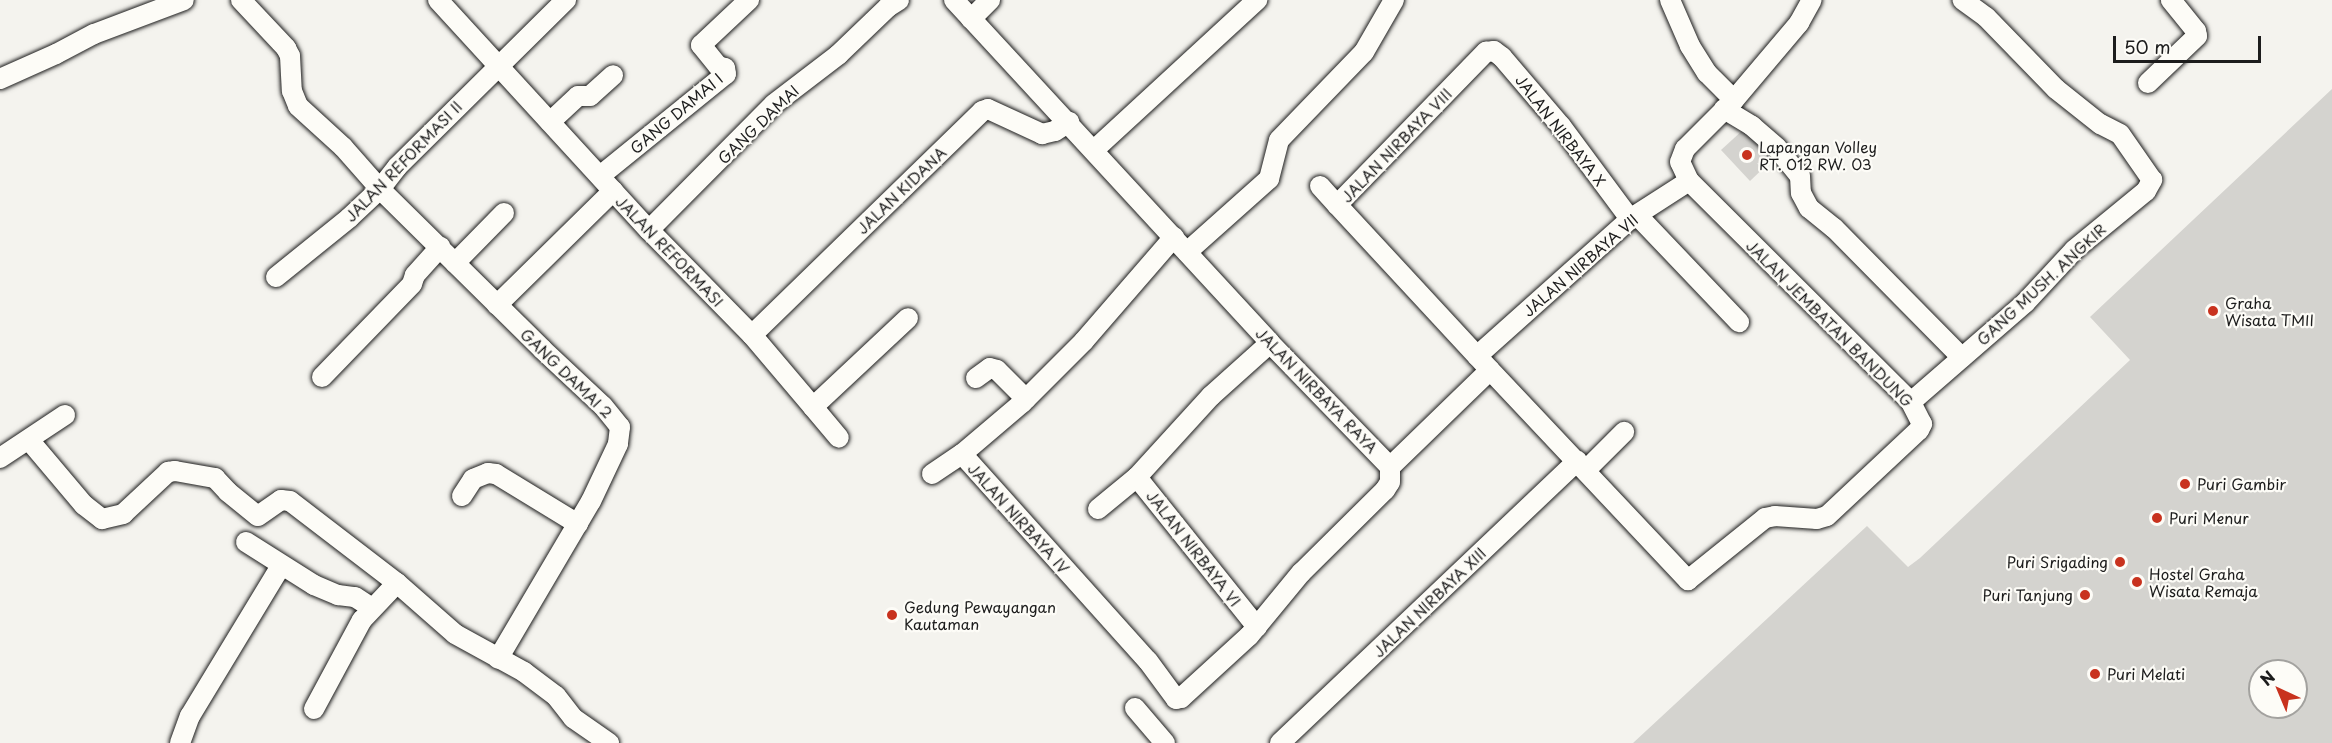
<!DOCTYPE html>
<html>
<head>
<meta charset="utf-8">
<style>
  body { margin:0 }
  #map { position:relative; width:2332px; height:743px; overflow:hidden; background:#f4f3ee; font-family:"Playpen Sans",sans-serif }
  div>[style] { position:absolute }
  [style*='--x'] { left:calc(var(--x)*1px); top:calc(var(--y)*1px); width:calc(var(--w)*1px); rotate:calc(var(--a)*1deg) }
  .green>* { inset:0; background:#d4d3cf }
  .roads { filter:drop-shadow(0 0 2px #1c1c1c) drop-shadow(0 0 2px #1c1c1c) }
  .minor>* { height:20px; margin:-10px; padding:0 10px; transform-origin:10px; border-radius:10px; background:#fdfcf7 }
  .dots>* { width:16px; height:16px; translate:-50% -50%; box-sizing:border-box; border:3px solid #fdfcf7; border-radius:50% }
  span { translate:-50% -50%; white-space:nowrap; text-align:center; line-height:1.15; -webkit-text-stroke:4.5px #fdfcf7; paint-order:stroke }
  .street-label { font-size:15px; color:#1c1c1c }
  .poi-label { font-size:15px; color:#1c1c1c }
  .left { translate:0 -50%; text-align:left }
  .right { translate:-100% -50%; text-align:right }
  .north { position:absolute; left:2248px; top:659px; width:60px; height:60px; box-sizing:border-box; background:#fdfcf7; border:2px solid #a3a29f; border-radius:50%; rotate:316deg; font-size:16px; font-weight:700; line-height:24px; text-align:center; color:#1c1c1c }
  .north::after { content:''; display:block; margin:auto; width:21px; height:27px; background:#c8321e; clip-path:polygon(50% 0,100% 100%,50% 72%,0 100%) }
  .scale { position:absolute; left:2113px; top:36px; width:148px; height:27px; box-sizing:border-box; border:3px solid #1c1c1c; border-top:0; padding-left:8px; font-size:18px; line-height:21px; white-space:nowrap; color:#1c1c1c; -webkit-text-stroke:4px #fdfcf7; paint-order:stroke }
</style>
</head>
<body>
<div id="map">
  <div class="green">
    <div style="clip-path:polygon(evenodd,2332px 89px,2332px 743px,1633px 743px,1867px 526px,1908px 567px,1920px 558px,2130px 360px,2090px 317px,2332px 89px,2260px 671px,2296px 671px,2296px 707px,2260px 707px,2260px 671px)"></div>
    <div style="clip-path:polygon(1744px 129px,1772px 160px,1750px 181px,1721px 150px)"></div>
  </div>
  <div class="roads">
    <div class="minor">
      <div style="--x:241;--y:0;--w:66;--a:46.8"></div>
      <div style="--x:286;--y:48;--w:9;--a:63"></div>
      <div style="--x:290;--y:56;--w:35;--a:87"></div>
      <div style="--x:292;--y:91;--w:16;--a:68"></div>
      <div style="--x:298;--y:106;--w:61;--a:42.3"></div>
      <div style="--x:343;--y:147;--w:56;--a:48.6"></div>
      <div style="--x:380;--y:189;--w:228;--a:44.6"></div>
      <div style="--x:542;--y:349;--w:83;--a:43.1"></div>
      <div style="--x:603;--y:406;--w:27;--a:51"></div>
      <div style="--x:620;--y:427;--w:17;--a:97"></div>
      <div style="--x:618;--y:444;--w:63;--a:115.3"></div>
      <div style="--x:591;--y:501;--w:183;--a:120.5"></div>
      <div style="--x:438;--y:0;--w:312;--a:47.5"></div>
      <div style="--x:649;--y:230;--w:147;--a:45.6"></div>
      <div style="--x:752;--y:335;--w:94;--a:49.7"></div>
      <div style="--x:813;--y:407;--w:130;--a:-43.1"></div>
      <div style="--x:954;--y:0;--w:466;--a:47.3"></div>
      <div style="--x:1270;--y:343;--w:173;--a:45.9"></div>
      <div style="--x:1390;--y:467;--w:139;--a:-44.1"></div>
      <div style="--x:1490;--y:370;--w:289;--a:46.7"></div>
      <div style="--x:1688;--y:580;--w:99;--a:-38.8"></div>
      <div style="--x:1765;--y:518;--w:10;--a:-11"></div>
      <div style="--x:1775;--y:516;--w:42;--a:4.1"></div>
      <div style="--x:1817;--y:519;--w:10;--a:-17"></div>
      <div style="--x:1827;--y:516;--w:126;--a:-43.1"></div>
      <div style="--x:1919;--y:430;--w:7;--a:-63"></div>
      <div style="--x:1922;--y:424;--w:25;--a:-117"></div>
      <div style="--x:1911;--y:402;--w:313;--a:-135.1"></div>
      <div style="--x:1689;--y:181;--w:21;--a:-115"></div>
      <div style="--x:1680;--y:162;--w:14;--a:-69"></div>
      <div style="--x:1685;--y:149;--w:69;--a:-45"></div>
      <div style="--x:1734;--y:100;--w:101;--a:-49.8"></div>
      <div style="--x:1799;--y:23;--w:26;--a:-61"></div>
      <div style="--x:1670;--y:0;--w:50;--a:66.5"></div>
      <div style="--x:1690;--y:46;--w:32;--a:58"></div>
      <div style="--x:1707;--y:73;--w:38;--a:45"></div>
      <div style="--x:971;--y:19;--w:27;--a:-45"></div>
      <div style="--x:0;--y:79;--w:61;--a:-24.1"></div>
      <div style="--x:56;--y:54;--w:43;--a:-27.8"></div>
      <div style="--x:94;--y:34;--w:96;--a:-20.7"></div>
      <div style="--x:2148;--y:83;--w:68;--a:-43.8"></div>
      <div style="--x:2197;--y:36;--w:5;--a:-101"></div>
      <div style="--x:2196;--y:31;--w:40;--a:-129"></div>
      <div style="--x:1724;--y:109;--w:33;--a:31"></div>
      <div style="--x:1752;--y:126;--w:33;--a:41"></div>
      <div style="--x:1777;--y:148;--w:36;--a:51"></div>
      <div style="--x:1800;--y:176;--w:17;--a:87"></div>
      <div style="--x:1801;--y:193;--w:17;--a:62"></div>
      <div style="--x:1809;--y:208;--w:32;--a:39"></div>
      <div style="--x:1834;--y:228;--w:182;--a:45.4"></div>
      <div style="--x:550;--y:122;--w:38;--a:-43"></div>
      <div style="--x:578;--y:96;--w:12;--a:0"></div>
      <div style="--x:590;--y:96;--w:31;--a:-42"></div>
      <div style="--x:1094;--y:150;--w:222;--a:-42.6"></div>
      <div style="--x:600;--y:176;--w:162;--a:-39"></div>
      <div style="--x:726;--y:74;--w:6;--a:-99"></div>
      <div style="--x:725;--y:68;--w:7;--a:-164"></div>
      <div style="--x:718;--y:66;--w:27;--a:-129"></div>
      <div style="--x:701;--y:45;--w:66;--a:-43.2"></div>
      <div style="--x:1320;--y:186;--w:25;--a:48"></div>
      <div style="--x:1637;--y:215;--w:148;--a:46.4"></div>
      <div style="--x:649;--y:230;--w:177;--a:-45.2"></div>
      <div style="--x:774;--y:104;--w:81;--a:-37.4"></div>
      <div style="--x:838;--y:55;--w:69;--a:-43.8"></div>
      <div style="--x:888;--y:7;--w:13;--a:-32"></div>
      <div style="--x:1174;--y:237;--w:138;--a:130.9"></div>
      <div style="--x:1084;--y:341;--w:88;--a:135"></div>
      <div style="--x:1022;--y:403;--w:79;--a:139.6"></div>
      <div style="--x:962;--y:454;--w:278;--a:48.1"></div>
      <div style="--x:1148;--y:661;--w:47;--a:53.6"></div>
      <div style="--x:1176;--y:699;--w:5;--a:-11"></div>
      <div style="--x:1181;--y:698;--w:92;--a:-42.4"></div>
      <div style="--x:1249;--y:636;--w:82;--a:-50.5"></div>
      <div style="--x:1301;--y:573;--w:118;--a:-44.7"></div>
      <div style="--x:1385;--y:490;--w:9;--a:-58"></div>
      <div style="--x:1390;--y:482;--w:15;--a:-90"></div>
      <div style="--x:1187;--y:252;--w:110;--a:-41.7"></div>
      <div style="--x:1269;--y:179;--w:40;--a:-75.6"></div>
      <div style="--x:1279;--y:140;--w:122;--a:-46"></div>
      <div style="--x:1364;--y:52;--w:60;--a:-60"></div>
      <div style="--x:455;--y:263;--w:70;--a:-45.6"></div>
      <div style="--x:276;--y:277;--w:94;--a:-38.9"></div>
      <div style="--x:349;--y:218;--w:42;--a:-43.1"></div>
      <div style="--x:380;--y:189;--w:28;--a:-52"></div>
      <div style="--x:397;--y:167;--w:238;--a:-44.7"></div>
      <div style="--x:497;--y:305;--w:163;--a:-44.5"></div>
      <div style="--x:752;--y:335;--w:321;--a:-44.2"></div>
      <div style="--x:982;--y:111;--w:6;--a:-18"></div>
      <div style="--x:988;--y:109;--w:60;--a:24.8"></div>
      <div style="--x:1042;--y:134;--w:13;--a:-13"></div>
      <div style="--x:1055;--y:131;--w:17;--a:-33"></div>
      <div style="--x:1477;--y:356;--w:205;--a:-41.8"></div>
      <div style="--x:1630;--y:219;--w:70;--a:-32.8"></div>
      <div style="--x:1490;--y:370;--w:225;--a:-132.8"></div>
      <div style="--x:1337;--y:205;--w:214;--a:-45.8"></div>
      <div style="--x:1486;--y:52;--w:8;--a:-7"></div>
      <div style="--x:1494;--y:51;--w:10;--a:37"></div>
      <div style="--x:1502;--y:57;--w:91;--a:49.5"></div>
      <div style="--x:1561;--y:126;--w:116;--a:53.4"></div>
      <div style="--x:322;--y:377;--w:129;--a:-45.9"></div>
      <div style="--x:412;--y:284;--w:9;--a:-72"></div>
      <div style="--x:415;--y:275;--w:38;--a:-48"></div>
      <div style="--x:976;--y:378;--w:17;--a:-36"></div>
      <div style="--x:990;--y:368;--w:7;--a:16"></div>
      <div style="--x:997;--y:370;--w:41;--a:45"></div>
      <div style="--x:1911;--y:402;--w:151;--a:-41"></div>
      <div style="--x:2025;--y:303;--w:72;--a:-47.2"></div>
      <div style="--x:2074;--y:250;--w:93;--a:-39.3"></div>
      <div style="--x:2146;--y:191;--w:13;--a:-61"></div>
      <div style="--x:2152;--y:180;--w:56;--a:-124.8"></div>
      <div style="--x:2120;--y:134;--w:22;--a:-153"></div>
      <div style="--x:2100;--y:124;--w:56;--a:-141.5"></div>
      <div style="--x:2056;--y:89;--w:100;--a:-134.2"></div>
      <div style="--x:1986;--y:17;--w:29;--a:-144"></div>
      <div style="--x:813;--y:407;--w:40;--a:50"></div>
      <div style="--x:29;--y:440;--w:85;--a:49.8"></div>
      <div style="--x:84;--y:505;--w:23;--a:38"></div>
      <div style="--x:102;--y:519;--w:22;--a:-13"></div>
      <div style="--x:123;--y:514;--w:62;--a:-43"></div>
      <div style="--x:168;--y:472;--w:7;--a:-8"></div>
      <div style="--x:175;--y:471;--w:41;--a:9.9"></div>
      <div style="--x:215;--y:478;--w:19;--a:47"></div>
      <div style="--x:228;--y:492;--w:38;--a:39"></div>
      <div style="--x:258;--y:516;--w:28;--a:-35"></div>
      <div style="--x:281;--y:500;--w:9;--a:6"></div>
      <div style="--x:290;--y:501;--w:135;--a:37.5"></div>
      <div style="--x:397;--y:583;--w:77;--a:41.3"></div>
      <div style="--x:455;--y:634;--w:79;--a:28.8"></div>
      <div style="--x:524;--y:672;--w:40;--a:37"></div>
      <div style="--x:556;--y:696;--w:28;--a:52"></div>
      <div style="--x:573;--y:718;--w:44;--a:34.8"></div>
      <div style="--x:0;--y:458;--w:78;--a:-33.5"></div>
      <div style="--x:1586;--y:470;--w:54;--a:-45"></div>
      <div style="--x:932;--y:474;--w:36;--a:-34"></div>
      <div style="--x:462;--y:496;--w:20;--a:-57"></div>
      <div style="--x:473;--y:479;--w:16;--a:-22"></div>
      <div style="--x:488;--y:473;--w:8;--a:7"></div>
      <div style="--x:496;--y:474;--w:96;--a:31.4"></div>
      <div style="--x:1098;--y:509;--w:50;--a:-39.4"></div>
      <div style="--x:246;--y:542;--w:80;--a:32.3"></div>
      <div style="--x:314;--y:585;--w:26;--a:23"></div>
      <div style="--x:338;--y:595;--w:17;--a:7"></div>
      <div style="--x:355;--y:597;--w:20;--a:33"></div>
      <div style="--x:1257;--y:627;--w:192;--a:-128.7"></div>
      <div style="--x:1137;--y:477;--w:110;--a:-47.6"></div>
      <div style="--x:1211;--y:396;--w:79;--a:-41.9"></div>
      <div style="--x:1135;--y:708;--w:46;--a:49.4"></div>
      <div style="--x:314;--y:709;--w:101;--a:-61.7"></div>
      <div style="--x:362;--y:620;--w:51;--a:-46.6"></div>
      <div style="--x:180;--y:743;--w:29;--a:-70"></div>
      <div style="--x:190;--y:716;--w:175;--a:-58.8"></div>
      <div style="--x:1280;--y:743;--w:410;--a:-43.5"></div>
    </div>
  </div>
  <div class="dots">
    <div style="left:1747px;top:155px;background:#c8321e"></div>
    <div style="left:2213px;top:311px;background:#c8321e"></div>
    <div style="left:2185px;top:484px;background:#c8321e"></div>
    <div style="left:2157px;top:518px;background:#c8321e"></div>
    <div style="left:2120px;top:562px;background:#c8321e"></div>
    <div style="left:2137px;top:582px;background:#c8321e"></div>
    <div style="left:2085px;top:595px;background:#c8321e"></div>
    <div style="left:892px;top:615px;background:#c8321e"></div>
    <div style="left:2095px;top:674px;background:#c8321e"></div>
  </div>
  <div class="street-label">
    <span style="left:676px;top:113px;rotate:-40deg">GANG DAMAI I</span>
    <span style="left:758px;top:124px;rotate:-44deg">GANG DAMAI</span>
    <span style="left:1561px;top:130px;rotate:52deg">JALAN NIRBAYA X</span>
    <span style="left:1396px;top:145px;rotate:-46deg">JALAN NIRBAYA VIII</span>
    <span style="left:403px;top:161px;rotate:-46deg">JALAN REFORMASI II</span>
    <span style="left:901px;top:190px;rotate:-44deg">JALAN KIDANA</span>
    <span style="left:670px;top:251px;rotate:46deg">JALAN REFORMASI</span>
    <span style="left:1580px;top:265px;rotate:-41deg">JALAN NIRBAYA VII</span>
    <span style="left:2041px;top:284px;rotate:-43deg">GANG MUSH. ANGKIR</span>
    <span style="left:1830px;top:323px;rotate:45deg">JALAN JEMBATAN BANDUNG</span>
    <span style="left:567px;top:373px;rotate:44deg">GANG DAMAI 2</span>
    <span style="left:1317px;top:390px;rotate:46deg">JALAN NIRBAYA RAYA</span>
    <span style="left:1019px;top:518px;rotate:48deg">JALAN NIRBAYA IV</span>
    <span style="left:1194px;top:548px;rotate:52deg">JALAN NIRBAYA VI</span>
    <span style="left:1429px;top:602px;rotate:-44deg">JALAN NIRBAYA XIII</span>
  </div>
  <div class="poi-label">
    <span class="left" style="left:1759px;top:155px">Lapangan Volley<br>RT. 012 RW. 03</span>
    <span class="left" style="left:2225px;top:311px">Graha<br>Wisata TMII</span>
    <span class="left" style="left:2197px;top:484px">Puri Gambir</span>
    <span class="left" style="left:2169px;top:518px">Puri Menur</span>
    <span class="right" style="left:2108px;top:562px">Puri Srigading</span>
    <span class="left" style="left:2149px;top:582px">Hostel Graha<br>Wisata Remaja</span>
    <span class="right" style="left:2073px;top:595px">Puri Tanjung</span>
    <span class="left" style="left:904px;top:615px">Gedung Pewayangan<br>Kautaman</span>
    <span class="left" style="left:2107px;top:674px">Puri Melati</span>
  </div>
  <div class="north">N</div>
  <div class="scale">50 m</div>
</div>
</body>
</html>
